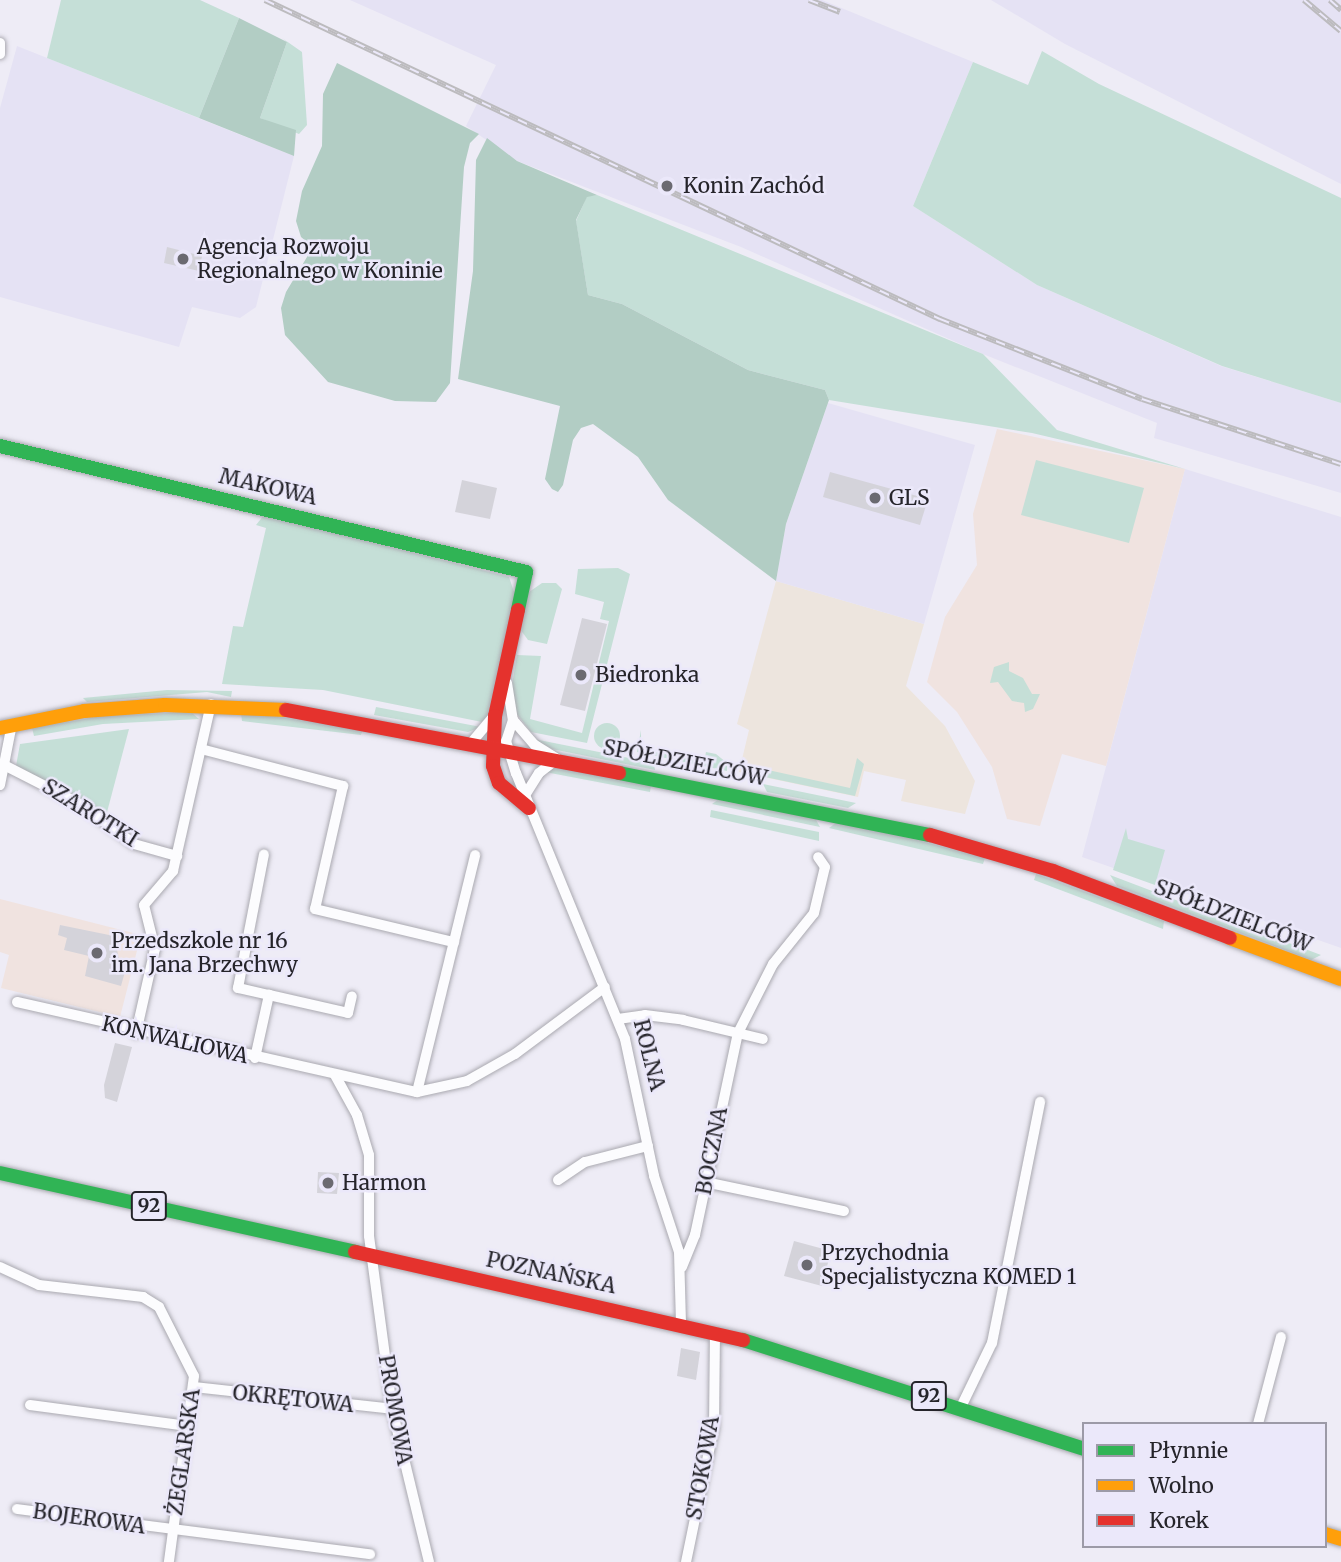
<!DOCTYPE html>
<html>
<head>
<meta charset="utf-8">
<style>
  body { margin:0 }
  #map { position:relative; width:1341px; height:1562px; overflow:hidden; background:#eeecf6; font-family:Merriweather,serif }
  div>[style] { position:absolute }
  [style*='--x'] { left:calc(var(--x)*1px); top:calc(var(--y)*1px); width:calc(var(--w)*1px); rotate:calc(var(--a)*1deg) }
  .commercial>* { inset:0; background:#ede5de }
  .built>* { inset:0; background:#e5e2f4 }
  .education>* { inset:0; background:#f0e3e0 }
  .green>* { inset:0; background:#c5dfd7 }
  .round { border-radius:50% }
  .forest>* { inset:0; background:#b2cdc4 }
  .building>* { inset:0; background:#d4d3da }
  .roads { filter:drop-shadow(0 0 2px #aaa9b0) drop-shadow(0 0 2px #aaa9b0) }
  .street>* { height:10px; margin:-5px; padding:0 5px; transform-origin:5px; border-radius:5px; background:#fcfcfe }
  .fast>* { height:14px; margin:-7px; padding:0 7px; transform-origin:7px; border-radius:7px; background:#30b455 }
  .slow>* { height:14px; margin:-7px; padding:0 7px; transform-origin:7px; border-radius:7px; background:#ff9f0a }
  .jam>* { height:14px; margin:-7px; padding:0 7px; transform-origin:7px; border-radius:7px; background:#e5322d }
  .rail>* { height:6px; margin-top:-3px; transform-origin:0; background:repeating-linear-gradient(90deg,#ebe8fa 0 10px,#bcbbbe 0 20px); box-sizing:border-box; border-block:2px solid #bcbbbe }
  .dots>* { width:19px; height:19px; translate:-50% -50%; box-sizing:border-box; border:4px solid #ebe8fa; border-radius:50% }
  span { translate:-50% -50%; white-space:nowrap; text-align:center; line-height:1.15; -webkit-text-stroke:5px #ebe8fa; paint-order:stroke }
  .shield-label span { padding:2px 5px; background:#ebe8fa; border:2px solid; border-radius:5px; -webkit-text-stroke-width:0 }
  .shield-label { font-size:19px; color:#25242a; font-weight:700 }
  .poi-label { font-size:21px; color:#25242a }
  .left { translate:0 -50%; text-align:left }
  .street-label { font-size:21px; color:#25242a }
  .legend { position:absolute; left:1082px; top:1422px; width:245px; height:126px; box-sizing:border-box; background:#ebe8fa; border:2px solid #9c9aa7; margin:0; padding:9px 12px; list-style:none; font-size:21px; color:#25242a }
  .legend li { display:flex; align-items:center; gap:14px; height:35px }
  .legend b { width:35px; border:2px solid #9c9aa7 }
</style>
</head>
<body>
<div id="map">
  <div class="commercial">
    <div style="clip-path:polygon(776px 581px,924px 624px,906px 686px,945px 726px,975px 781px,965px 814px,901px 801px,906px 780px,864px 771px,858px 797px,739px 772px,749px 730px,737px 724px)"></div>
  </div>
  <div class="built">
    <div style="clip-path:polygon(350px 0,822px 0,973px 62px,913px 206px,1037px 285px,1221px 366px,1341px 403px,1341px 493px,1154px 438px,1157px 423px,983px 354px,741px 247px,517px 161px,466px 126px,496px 65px)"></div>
    <div style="clip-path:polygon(991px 0,1341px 0,1341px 184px,1065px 44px)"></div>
    <div style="clip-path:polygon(17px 46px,294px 156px,256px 307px,240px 318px,192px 307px,179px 347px,0 297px,0 108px)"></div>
    <div style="clip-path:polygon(828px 403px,975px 445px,924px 624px,776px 581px,786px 524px)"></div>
    <div style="clip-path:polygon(1185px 469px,1341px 517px,1341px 948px,1082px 857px)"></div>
  </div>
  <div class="education">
    <div style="clip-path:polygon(997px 429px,1185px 469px,1106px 766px,1062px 754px,1040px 826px,1007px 819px,992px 767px,957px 712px,927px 682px,945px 617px,977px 565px,973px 514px)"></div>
    <div style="clip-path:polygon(0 899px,141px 935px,120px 1017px,1px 988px,9px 955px,0 952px)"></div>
  </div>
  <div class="green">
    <div style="clip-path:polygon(61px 0,200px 0,239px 18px,199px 118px,47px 58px)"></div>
    <div style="clip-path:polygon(282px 38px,302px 52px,307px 125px,299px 134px,260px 118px,287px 42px)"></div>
    <div style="clip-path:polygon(1042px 51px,1099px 84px,1341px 198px,1341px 403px,1222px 366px,1037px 285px,913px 206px,973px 62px,1028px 85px)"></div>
    <div style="clip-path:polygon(597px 195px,983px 354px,1057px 430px,1185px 469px,1032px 433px,829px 400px,825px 390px,748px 370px,622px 304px,588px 295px,576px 221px,587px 196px)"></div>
    <div style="clip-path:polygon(1036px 460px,1144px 488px,1129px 543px,1021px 515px)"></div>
    <div style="clip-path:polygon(264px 515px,509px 577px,515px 595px,488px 718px,482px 722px,323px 690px,222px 684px,233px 626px,243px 627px,266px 528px,256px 525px)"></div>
    <div style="clip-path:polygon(578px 569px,618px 568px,630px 574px,587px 743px,531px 732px,516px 713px,511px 691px,517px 655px,541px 656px,530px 719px,582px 733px,609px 621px,600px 619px,604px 602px,575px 594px)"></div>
    <div style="clip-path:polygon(542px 583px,556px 583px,562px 589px,547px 644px,528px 640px,520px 629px,529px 592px)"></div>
    <div style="clip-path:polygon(1009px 662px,1009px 671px,1023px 678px,1032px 694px,1040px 694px,1033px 709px,1025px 712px,1024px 703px,1012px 701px,998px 682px,990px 683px,994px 667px)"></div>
    <div style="clip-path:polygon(167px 690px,232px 691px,231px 697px,207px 692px,87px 702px,83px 698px)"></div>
    <div style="clip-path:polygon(376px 707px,481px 727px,468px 732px,374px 715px)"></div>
    <div style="clip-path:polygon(191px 712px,199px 719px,103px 724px,34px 736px,32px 728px,102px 716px)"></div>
    <div style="clip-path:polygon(241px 713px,286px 718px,363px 729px,361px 735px,242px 721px)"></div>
    <div class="round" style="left:594px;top:723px;width:26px;height:26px"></div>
    <div style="clip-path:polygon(129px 729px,106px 816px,16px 766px,20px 744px)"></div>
    <div style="clip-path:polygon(641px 730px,641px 749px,704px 762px,706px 752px,716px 754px,727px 763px,727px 771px,637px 752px)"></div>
    <div style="clip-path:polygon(534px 739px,654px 763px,655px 770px,552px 749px)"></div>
    <div style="clip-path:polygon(857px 758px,864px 764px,855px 796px,765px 777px,768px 770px,850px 788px)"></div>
    <div style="clip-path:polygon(557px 767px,651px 786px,650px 792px,545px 772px)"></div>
    <div style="clip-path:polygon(763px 784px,856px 803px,848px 808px,767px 792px)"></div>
    <div style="clip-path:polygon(719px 799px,815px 818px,820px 827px,712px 804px)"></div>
    <div style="clip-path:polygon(711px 810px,819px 832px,819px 841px,710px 817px)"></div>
    <div style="clip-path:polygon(837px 822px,921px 841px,985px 858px,983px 864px,829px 828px)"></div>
    <div style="clip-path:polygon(1126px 828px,1128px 839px,1165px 850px,1155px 885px,1113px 870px)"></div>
    <div style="clip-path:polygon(1036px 874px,1164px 921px,1163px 929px,1034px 880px)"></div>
    <div style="clip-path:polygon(1110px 875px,1321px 955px,1311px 960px,1117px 886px)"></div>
  </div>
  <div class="forest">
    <div style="clip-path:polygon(239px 18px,287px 42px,260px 118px,296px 130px,294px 156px,199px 118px)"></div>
    <div style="clip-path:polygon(337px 63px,479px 134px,470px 143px,464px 167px,450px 383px,436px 402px,395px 401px,328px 382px,285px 335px,281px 308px,286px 292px,313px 247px,301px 237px,296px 221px,302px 191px,322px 146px,323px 94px)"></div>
    <div style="clip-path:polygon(487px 138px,517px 161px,597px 195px,587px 197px,576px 220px,588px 295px,622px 304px,748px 370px,825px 390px,829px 400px,786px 524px,776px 581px,668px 500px,638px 457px,593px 424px,581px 428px,573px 440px,563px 485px,558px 492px,552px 489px,545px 479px,560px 406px,458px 379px,473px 271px,476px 160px)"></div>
  </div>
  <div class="building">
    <div style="clip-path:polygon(167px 247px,202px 256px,199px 271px,164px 263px)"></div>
    <div style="clip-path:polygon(830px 472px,928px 499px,920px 525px,823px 497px)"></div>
    <div style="clip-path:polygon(462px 480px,497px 488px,490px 519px,455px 512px)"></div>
    <div style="clip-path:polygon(582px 618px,607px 624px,585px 711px,560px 705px)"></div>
    <div style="clip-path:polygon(60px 925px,114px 936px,119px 959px,128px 961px,121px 986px,85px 976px,89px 956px,64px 950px,67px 938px,58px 935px)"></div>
    <div style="clip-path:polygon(115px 1043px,132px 1047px,117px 1102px,105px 1098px,104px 1085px)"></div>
    <div style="clip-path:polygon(318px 1172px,339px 1173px,337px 1194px,317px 1193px)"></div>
    <div style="clip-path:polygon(794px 1241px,831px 1251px,822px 1286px,784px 1276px)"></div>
    <div style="clip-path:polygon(681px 1348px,700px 1352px,696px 1380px,677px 1376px)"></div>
  </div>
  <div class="roads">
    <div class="street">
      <div style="--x:0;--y:43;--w:11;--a:90"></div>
      <div style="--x:507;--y:683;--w:37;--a:81"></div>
      <div style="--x:513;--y:720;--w:33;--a:49"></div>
      <div style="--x:535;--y:745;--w:26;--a:32"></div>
      <div style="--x:557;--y:759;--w:23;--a:142"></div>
      <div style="--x:539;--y:773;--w:25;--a:122"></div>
      <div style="--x:513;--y:720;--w:22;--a:108"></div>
      <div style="--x:506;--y:741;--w:34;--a:73"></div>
      <div style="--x:516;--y:773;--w:287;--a:67.7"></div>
      <div style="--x:625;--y:1039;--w:140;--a:78"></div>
      <div style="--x:654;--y:1176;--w:80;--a:71.8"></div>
      <div style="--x:679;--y:1252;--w:71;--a:88.4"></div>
      <div style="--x:472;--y:742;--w:34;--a:-50"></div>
      <div style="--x:201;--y:749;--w:147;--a:14.6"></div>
      <div style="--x:343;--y:786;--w:126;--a:102.8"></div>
      <div style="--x:315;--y:909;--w:143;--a:13.4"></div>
      <div style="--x:4;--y:765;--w:88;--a:27.1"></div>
      <div style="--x:82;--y:805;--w:65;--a:36.9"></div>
      <div style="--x:134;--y:844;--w:45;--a:15.6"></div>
      <div style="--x:0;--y:785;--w:62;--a:-78.9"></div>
      <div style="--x:269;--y:995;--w:81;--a:12.8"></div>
      <div style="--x:348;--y:1013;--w:17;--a:-77"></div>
      <div style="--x:17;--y:1002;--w:410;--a:12.7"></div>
      <div style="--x:417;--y:1092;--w:51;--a:-12.4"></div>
      <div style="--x:467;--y:1081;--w:55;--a:-29.4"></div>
      <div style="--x:515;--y:1054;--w:112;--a:-36.7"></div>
      <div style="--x:618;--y:1019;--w:27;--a:-8"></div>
      <div style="--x:645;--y:1015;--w:38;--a:7"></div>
      <div style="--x:683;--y:1020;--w:82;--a:13.4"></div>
      <div style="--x:136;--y:1033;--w:86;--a:-77.3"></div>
      <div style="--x:155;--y:949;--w:45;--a:-104"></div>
      <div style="--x:144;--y:905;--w:45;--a:-49.5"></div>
      <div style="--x:173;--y:871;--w:171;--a:-77.2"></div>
      <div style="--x:255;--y:1058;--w:65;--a:-77.5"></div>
      <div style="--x:269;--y:995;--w:32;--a:-167"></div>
      <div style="--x:238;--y:988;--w:136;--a:-79"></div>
      <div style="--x:335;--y:1075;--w:46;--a:61.2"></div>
      <div style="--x:357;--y:1115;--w:42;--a:73.3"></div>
      <div style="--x:369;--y:1155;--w:81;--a:90"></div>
      <div style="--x:369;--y:1236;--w:175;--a:82.4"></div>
      <div style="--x:392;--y:1409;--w:157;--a:76.4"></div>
      <div style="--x:417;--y:1092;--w:244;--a:-76.2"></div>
      <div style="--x:558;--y:1180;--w:32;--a:-34"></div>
      <div style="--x:585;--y:1162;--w:65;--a:-14.3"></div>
      <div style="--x:705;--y:1182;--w:142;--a:11.8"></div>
      <div style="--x:0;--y:1267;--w:43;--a:24.8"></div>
      <div style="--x:39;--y:1285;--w:105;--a:6.6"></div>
      <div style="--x:143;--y:1297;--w:19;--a:32"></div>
      <div style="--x:159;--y:1307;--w:77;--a:63.1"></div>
      <div style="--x:194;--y:1376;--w:188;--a:97.7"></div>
      <div style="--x:682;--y:1267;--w:35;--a:-68"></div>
      <div style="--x:695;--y:1235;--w:207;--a:-78"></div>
      <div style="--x:738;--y:1033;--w:77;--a:-63.1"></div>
      <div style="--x:773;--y:964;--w:65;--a:-51.2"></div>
      <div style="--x:814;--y:913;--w:47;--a:-76.6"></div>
      <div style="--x:825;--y:867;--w:12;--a:-125"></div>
      <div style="--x:194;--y:1387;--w:199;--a:6.3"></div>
      <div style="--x:30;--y:1405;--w:159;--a:7.6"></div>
      <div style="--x:961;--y:1407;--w:71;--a:-64.2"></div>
      <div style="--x:992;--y:1343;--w:246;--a:-78.7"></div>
      <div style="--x:1258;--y:1424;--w:90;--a:-75.2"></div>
      <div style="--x:17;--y:1509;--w:356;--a:7.3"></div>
      <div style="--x:686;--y:1562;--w:138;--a:-78.3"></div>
      <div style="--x:714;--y:1427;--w:95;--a:-89.4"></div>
    </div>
    <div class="fast">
      <div style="--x:0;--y:446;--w:541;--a:13.47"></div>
      <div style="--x:526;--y:572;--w:39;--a:102"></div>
      <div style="--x:619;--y:773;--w:317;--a:11.3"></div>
      <div style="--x:0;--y:1173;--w:364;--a:12.5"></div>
      <div style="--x:743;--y:1340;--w:358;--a:17.7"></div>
    </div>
    <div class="slow">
      <div style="--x:0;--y:728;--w:86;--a:-11.4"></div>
      <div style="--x:84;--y:711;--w:81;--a:-4.2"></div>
      <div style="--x:165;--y:705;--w:121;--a:2.4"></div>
      <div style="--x:1230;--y:938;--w:118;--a:20.3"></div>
      <div style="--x:1325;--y:1534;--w:17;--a:17"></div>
    </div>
    <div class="jam">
      <div style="--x:518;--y:610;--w:108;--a:102.2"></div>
      <div style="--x:495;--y:716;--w:50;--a:92.3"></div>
      <div style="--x:493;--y:766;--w:18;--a:71"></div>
      <div style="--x:499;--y:783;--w:39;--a:40"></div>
      <div style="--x:286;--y:710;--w:339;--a:10.7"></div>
      <div style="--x:930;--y:835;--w:128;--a:16.3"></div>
      <div style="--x:1053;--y:871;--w:189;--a:20.7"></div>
      <div style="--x:355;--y:1252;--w:398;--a:12.8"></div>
    </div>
  </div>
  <div class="rail">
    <div style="--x:265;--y:0;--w:747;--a:25.3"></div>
    <div style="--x:940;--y:319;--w:217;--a:21.6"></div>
    <div style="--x:1142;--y:399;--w:209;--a:18.1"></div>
    <div style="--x:809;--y:0;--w:33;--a:21"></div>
    <div style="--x:1304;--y:0;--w:48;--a:40"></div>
    <div style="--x:1330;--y:0;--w:15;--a:42"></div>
  </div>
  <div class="dots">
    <div style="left:667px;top:186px;background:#6b6a71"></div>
    <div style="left:183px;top:259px;background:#6b6a71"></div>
    <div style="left:875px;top:498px;background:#6b6a71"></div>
    <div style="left:581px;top:675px;background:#6b6a71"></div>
    <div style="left:97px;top:953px;background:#6b6a71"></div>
    <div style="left:328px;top:1183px;background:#6b6a71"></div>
    <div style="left:807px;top:1265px;background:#6b6a71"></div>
  </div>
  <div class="shield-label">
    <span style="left:149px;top:1206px">92</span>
    <span style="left:929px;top:1396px">92</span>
  </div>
  <div class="poi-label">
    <span class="left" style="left:683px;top:186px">Konin Zachód</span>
    <span class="left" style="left:197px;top:259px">Agencja Rozwoju<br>Regionalnego w Koninie</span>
    <span class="left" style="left:889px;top:498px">GLS</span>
    <span class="left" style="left:595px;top:675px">Biedronka</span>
    <span class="left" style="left:111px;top:953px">Przedszkole nr 16<br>im. Jana Brzechwy</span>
    <span class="left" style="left:342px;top:1183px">Harmon</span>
    <span class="left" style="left:821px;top:1265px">Przychodnia<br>Specjalistyczna KOMED 1</span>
  </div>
  <div class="street-label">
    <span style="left:268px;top:487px;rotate:13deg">MAKOWA</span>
    <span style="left:685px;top:763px;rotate:11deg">SPÓŁDZIELCÓW</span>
    <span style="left:90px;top:813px;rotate:32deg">SZAROTKI</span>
    <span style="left:1233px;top:916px;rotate:21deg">SPÓŁDZIELCÓW</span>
    <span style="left:175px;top:1040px;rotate:13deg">KONWALIOWA</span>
    <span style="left:649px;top:1055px;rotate:76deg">ROLNA</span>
    <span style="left:712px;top:1151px;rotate:-79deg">BOCZNA</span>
    <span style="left:551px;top:1273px;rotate:12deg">POZNAŃSKA</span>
    <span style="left:293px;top:1399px;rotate:6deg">OKRĘTOWA</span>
    <span style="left:395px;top:1410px;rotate:80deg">PROMOWA</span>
    <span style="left:184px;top:1452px;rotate:-82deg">ŻEGLARSKA</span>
    <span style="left:703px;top:1468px;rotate:-80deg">STOKOWA</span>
    <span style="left:89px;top:1519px;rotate:8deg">BOJEROWA</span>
  </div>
  <ul class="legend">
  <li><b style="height:9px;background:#30b455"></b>Płynnie</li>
  <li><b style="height:9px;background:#ff9f0a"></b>Wolno</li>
  <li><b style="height:9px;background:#e5322d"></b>Korek</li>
  </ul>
</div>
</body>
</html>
